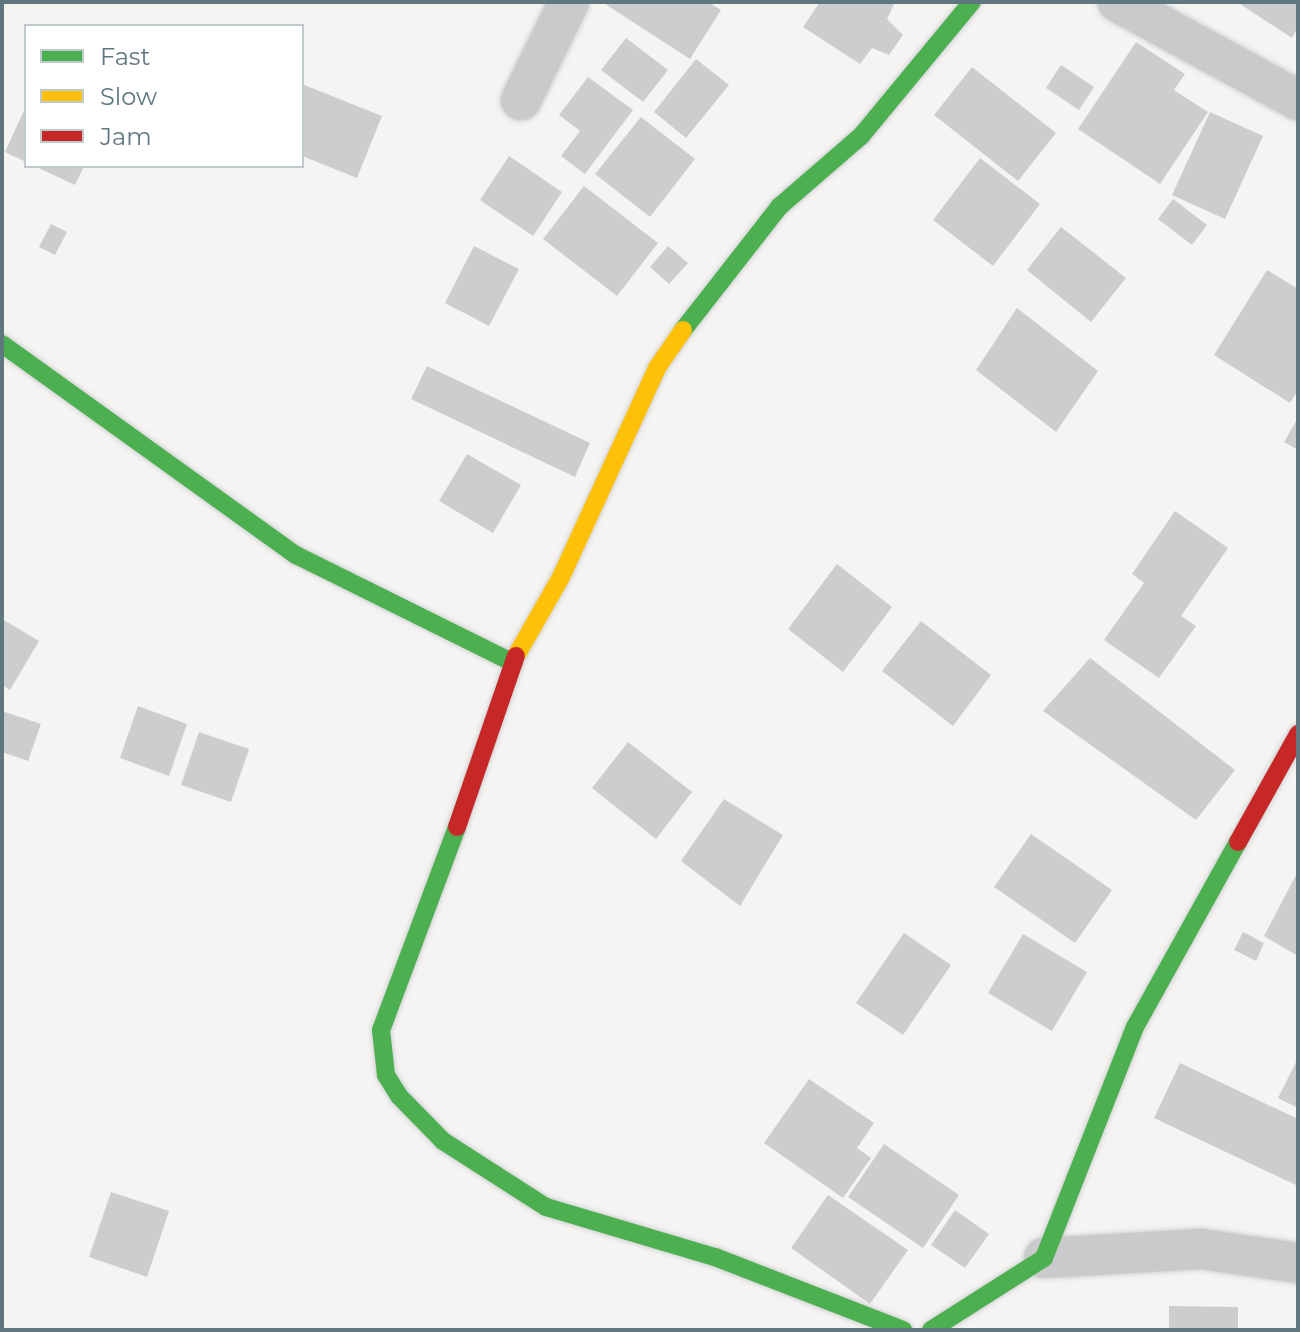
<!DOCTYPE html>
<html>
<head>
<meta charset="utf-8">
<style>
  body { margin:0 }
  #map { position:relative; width:1300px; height:1332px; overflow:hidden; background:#f5f4f3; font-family:Montserrat,sans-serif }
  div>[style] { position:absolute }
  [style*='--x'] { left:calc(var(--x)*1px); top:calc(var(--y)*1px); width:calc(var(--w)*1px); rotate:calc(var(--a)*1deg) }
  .building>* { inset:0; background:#cccece }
  .roads { filter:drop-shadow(0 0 2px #d1d2d3) drop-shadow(0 0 2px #d1d2d3) }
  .street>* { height:40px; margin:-20px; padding:0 20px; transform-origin:20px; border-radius:20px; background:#c9cacb }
  .fast>* { height:18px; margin:-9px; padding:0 9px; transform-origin:9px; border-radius:9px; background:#4caf50 }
  .slow>* { height:18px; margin:-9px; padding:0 9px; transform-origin:9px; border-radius:9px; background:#ffc107 }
  .jam>* { height:18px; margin:-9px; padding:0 9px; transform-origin:9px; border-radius:9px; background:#c62828 }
  span { translate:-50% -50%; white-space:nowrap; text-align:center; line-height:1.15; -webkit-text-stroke:8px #fff; paint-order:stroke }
  .frame { position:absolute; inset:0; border:4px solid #5f787f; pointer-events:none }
  .legend { position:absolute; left:24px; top:24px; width:280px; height:144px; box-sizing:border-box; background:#fff; border:2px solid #bfc9cc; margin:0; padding:10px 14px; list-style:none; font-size:24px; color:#5f787f }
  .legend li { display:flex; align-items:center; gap:16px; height:40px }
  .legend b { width:40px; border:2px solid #bfc9cc }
</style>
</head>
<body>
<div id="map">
  <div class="building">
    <div style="clip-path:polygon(602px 2px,708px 2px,721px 10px,690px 59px)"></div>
    <div style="clip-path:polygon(820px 2px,895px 2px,887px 19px,903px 35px,889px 55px,872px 48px,860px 64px,803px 27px)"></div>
    <div style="clip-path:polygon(1237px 2px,1298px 2px,1298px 27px,1292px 38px)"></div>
    <div style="clip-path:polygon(626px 38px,668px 70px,643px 102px,601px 70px)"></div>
    <div style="clip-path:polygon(1136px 42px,1185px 74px,1174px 90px,1208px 112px,1160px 184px,1078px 129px)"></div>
    <div style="clip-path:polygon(696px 59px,729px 85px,686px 138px,654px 112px)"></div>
    <div style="clip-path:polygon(1061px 65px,1094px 87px,1079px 110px,1046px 88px)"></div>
    <div style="clip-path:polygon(972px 67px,1056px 133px,1018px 181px,934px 115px)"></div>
    <div style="clip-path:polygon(588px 77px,633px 110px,585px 174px,561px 156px,580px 131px,559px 115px)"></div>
    <div style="clip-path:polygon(302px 84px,382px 116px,357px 178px,302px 156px)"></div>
    <div style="clip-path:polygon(26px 106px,26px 162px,5px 152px)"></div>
    <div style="clip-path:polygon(1210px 112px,1263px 136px,1225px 219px,1172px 195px)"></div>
    <div style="clip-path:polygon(641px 117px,695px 159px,650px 217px,595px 174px)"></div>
    <div style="clip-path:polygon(509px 156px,562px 192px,533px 236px,480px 200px)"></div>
    <div style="clip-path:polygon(980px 158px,1040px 204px,993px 266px,933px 220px)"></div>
    <div style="clip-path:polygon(34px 166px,84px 166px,75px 185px)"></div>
    <div style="clip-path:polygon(584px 186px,658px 243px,617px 296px,543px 239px)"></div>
    <div style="clip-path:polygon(1173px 199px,1207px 225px,1192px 245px,1158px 219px)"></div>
    <div style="clip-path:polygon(51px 224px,67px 232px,55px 255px,39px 247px)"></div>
    <div style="clip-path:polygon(1061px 227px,1126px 278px,1091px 322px,1027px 270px)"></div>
    <div style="clip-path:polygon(474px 246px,519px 269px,489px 326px,445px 303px)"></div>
    <div style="clip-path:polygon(668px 246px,688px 263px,669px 284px,650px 267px)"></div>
    <div style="clip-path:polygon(1267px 270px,1298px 289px,1298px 390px,1290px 403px,1214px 355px)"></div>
    <div style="clip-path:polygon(1017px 308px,1098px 371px,1056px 432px,976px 370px)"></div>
    <div style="clip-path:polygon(427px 366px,590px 443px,575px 477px,411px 399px)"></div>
    <div style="clip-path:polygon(1298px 418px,1298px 450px,1284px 442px)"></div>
    <div style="clip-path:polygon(467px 454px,521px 485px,493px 533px,439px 501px)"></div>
    <div style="clip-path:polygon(1175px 511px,1228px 548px,1181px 616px,1196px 626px,1159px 678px,1104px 640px,1144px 583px,1132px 574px)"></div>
    <div style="clip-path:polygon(837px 564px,892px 607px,843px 672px,788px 629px)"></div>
    <div style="clip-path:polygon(2px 619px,39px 641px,10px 690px,2px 685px)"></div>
    <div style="clip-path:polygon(921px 621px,991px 675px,953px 726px,882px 671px)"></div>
    <div style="clip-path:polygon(1090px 658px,1235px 770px,1196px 820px,1043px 711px)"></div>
    <div style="clip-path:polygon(138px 706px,187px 724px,169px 776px,120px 758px)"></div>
    <div style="clip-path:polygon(2px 711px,41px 724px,28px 761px,2px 752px)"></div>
    <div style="clip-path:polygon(199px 732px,249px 749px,231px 802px,181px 785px)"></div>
    <div style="clip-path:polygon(628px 742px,692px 792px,656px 839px,592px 788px)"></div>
    <div style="clip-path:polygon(724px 799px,783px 835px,740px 906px,681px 861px)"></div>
    <div style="clip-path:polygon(1031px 834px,1112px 890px,1075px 943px,994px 887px)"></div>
    <div style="clip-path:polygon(1298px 871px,1298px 956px,1264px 936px)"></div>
    <div style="clip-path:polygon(1243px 932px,1264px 943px,1256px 961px,1234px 950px)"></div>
    <div style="clip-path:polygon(904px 933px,951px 965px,903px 1035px,856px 1003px)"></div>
    <div style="clip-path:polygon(1023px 934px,1087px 972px,1052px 1031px,988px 993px)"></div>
    <div style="clip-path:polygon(1298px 1058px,1298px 1108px,1278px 1098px)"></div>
    <div style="clip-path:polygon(1180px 1063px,1298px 1119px,1298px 1186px,1154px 1118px)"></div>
    <div style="clip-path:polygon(809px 1079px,874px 1123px,857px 1148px,871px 1158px,843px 1198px,764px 1143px)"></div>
    <div style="clip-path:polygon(884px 1144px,959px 1195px,923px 1248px,848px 1197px)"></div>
    <div style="clip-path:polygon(111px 1192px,169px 1211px,147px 1277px,89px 1257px)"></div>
    <div style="clip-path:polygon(828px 1195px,908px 1250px,870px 1304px,791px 1248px)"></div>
    <div style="clip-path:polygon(955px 1210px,989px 1234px,965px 1268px,931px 1245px)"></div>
    <div style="clip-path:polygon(1169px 1306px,1238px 1307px,1238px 1330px,1169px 1330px)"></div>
  </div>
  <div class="roads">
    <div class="street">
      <div style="--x:1118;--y:2;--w:205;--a:28.6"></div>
      <div style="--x:521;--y:100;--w:109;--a:-63.9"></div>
      <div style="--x:1044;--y:1258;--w:157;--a:-3.3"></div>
      <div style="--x:1201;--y:1249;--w:98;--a:8.2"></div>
    </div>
    <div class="fast">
      <div style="--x:683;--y:330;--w:156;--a:-52"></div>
      <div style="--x:779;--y:207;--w:108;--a:-40.9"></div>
      <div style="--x:861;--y:136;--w:174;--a:-50.4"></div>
      <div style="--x:2;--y:344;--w:362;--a:35.7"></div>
      <div style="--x:296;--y:555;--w:243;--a:26.4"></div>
      <div style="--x:457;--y:827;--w:217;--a:110.5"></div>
      <div style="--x:381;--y:1030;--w:45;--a:83.7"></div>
      <div style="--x:386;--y:1075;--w:25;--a:58"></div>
      <div style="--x:399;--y:1096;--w:63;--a:45.6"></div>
      <div style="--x:443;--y:1141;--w:122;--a:32.7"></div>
      <div style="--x:546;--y:1207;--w:176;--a:16.5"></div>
      <div style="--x:715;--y:1257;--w:202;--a:21.2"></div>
      <div style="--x:931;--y:1330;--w:134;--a:-32.5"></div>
      <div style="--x:1044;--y:1258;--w:248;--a:-68.5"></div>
      <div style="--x:1135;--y:1027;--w:212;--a:-60.9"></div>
    </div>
    <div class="slow">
      <div style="--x:516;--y:656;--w:91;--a:-60.3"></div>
      <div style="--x:561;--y:577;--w:230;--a:-65.3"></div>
      <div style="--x:657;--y:368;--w:46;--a:-55.6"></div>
    </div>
    <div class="jam">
      <div style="--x:457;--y:827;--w:181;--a:-71"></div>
      <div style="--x:1238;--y:842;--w:124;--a:-60.9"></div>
    </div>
  </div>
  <div class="frame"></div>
  <ul class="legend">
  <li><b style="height:10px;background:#4caf50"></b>Fast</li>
  <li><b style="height:10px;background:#ffc107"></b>Slow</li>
  <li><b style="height:10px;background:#c62828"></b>Jam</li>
  </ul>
</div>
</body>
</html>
